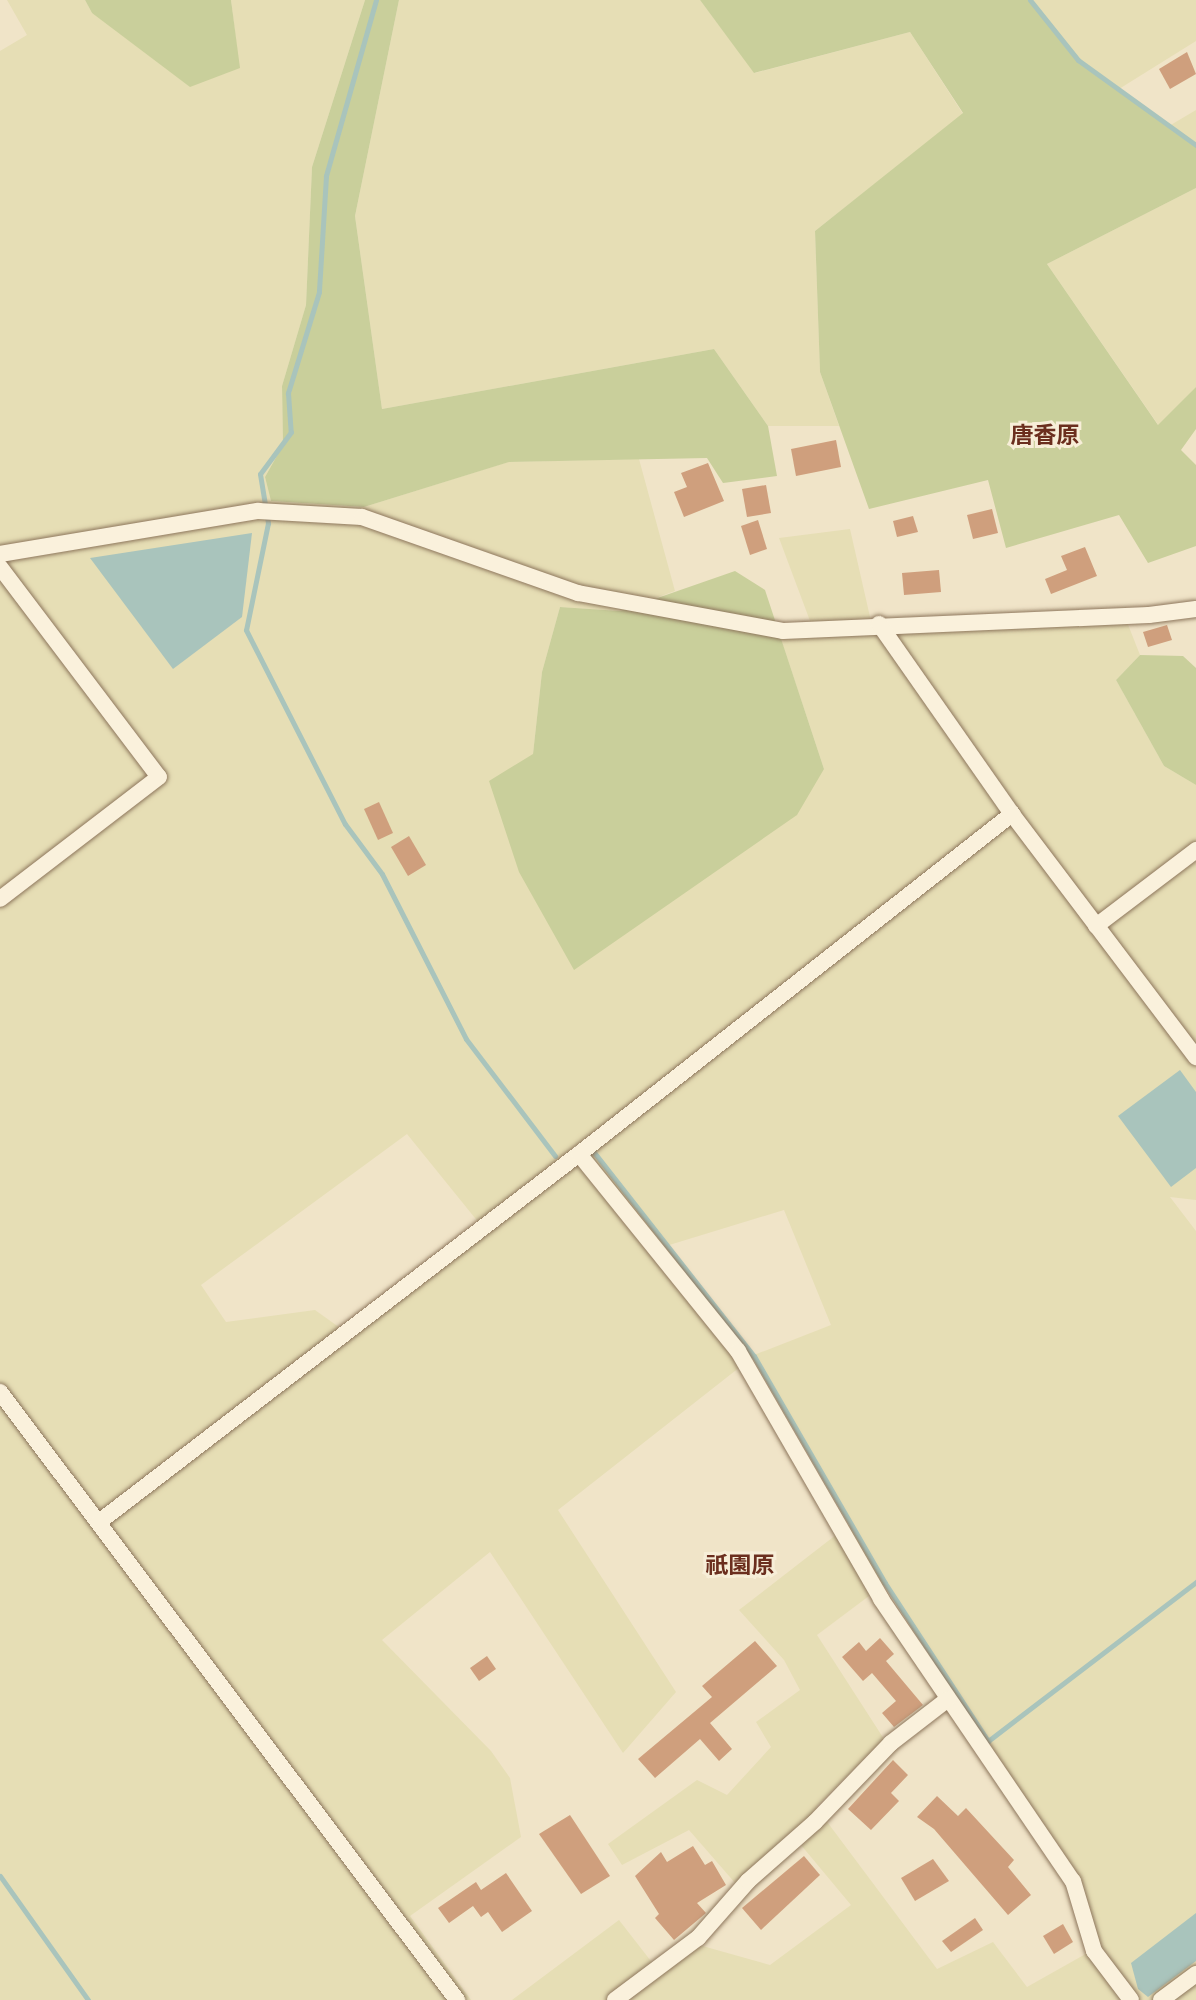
<!DOCTYPE html>
<html>
<head>
<meta charset="utf-8">
<style>
  body { margin:0 }
  #map { position:relative; width:1196px; height:2000px; overflow:hidden; background:#f0e4c8; font-family:Merriweather,"Noto Sans JP",serif }
  div>[style] { position:absolute }
  [style*='--x'] { left:calc(var(--x)*1px); top:calc(var(--y)*1px); width:calc(var(--w)*1px); rotate:calc(var(--a)*1deg) }
  .farmland>* { inset:0; background:#e6deb5 }
  .green>* { inset:0; background:#c9cf9b }
  .water>* { inset:0; background:#a9c4bc }
  .stream>* { height:5px; margin:-2.5px; padding:0 2.5px; transform-origin:2.5px; border-radius:2.5px; background:#a9c4bc }
  .building>* { inset:0; background:#cf9f7d }
  .roads { filter:drop-shadow(0 0 2px #8d765c) drop-shadow(0 0 2px #8d765c) }
  .street>* { height:16px; margin:-8px; padding:0 8px; transform-origin:8px; border-radius:8px; background:#faf1dc }
  span { translate:-50% -50%; white-space:nowrap; text-align:center; line-height:1.15; -webkit-text-stroke:6px #f7eed8; paint-order:stroke }
  .neighbourhood-label { font-size:23px; color:#6b2e1e; font-weight:700 }
</style>
</head>
<body>
<div id="map">
  <div class="farmland">
    <div style="clip-path:polygon(evenodd,7px 0,85px 0,92px 13px,239px 68px,231px 0,365px 0,312px 167px,306px 305px,282px 386px,283px 445px,265px 477px,271px 501px,364px 507px,508px 462px,639px 459px,675px 591px,620px 611px,560px 607px,542px 672px,533px 754px,824px 769px,781px 639px,816px 637px,779px 538px,850px 529px,873px 630px,1127px 622px,1140px 655px,1116px 680px,1164px 766px,1196px 785px,1196px 1200px,1170px 1197px,1196px 1231px,1196px 2000px,512px 2000px,619px 1920px,661px 1974px,699px 1945px,770px 1965px,851px 1905px,791px 1833px,736px 1884px,689px 1830px,622px 1865px,608px 1844px,697px 1780px,727px 1795px,771px 1747px,756px 1722px,800px 1690px,784px 1660px,739px 1610px,850px 1524px,754px 1356px,558px 1510px,676px 1692px,623px 1753px,490px 1552px,382px 1640px,491px 1751px,510px 1778px,521px 1837px,410px 1916px,471px 2000px,0 2000px,0 51px,27px 35px,7px 0,407px 1134px,479px 1223px,343px 1330px,315px 1310px,226px 1322px,201px 1285px,407px 1134px,7px 0,784px 1210px,831px 1325px,754px 1355px,666px 1246px,784px 1210px,7px 0,885px 1584px,1077px 1877px,1098px 1947px,1027px 1987px,993px 1942px,937px 1969px,816px 1807px,884px 1739px,817px 1635px,885px 1584px)"></div>
    <div style="clip-path:polygon(399px 0,700px 0,755px 73px,910px 32px,963px 114px,815px 231px,820px 372px,839px 426px,768px 426px,714px 349px,382px 409px,355px 216px)"></div>
    <div style="clip-path:polygon(1030px 0,1196px 0,1196px 41px,1119px 89px,1078px 60px)"></div>
    <div style="clip-path:polygon(1196px 110px,1196px 145px,1169px 126px)"></div>
    <div style="clip-path:polygon(1196px 188px,1196px 387px,1159px 426px,1047px 264px)"></div>
  </div>
  <div class="green">
    <div style="clip-path:polygon(85px 0,231px 0,240px 68px,190px 87px,92px 13px)"></div>
    <div style="clip-path:polygon(365px 0,399px 0,355px 216px,382px 409px,714px 349px,768px 426px,777px 476px,723px 483px,707px 458px,509px 462px,364px 507px,271px 501px,265px 477px,283px 445px,282px 386px,306px 305px,312px 167px)"></div>
    <div style="clip-path:polygon(700px 0,1030px 0,1078px 60px,1196px 145px,1196px 188px,1047px 264px,1158px 425px,1196px 387px,1196px 429px,1181px 450px,1196px 465px,1196px 546px,1148px 563px,1119px 515px,1006px 548px,988px 480px,869px 509px,820px 372px,815px 231px,963px 113px,910px 32px,754px 73px)"></div>
    <div style="clip-path:polygon(735px 571px,765px 590px,824px 769px,797px 815px,574px 970px,519px 872px,489px 781px,533px 754px,542px 672px,560px 607px,620px 611px)"></div>
    <div style="clip-path:polygon(1140px 655px,1183px 656px,1196px 668px,1196px 785px,1164px 766px,1116px 680px)"></div>
  </div>
  <div class="water">
    <div style="clip-path:polygon(252px 533px,242px 617px,173px 669px,90px 558px)"></div>
    <div style="clip-path:polygon(1180px 1070px,1196px 1092px,1196px 1168px,1171px 1187px,1118px 1116px)"></div>
    <div style="clip-path:polygon(1196px 1913px,1196px 1961px,1148px 1997px,1138px 1989px,1131px 1963px)"></div>
  </div>
  <div class="stream">
    <div style="--x:376;--y:0;--w:183;--a:105.9"></div>
    <div style="--x:326;--y:176;--w:116;--a:93.5"></div>
    <div style="--x:319;--y:292;--w:106;--a:107.1"></div>
    <div style="--x:288;--y:393;--w:39;--a:86"></div>
    <div style="--x:291;--y:432;--w:52;--a:126.4"></div>
    <div style="--x:260;--y:474;--w:50;--a:80.7"></div>
    <div style="--x:268;--y:523;--w:109;--a:101.6"></div>
    <div style="--x:246;--y:630;--w:218;--a:63"></div>
    <div style="--x:345;--y:824;--w:62;--a:53.5"></div>
    <div style="--x:382;--y:874;--w:185;--a:63"></div>
    <div style="--x:466;--y:1039;--w:147;--a:52.7"></div>
    <div style="--x:1030;--y:0;--w:77;--a:51.3"></div>
    <div style="--x:1078;--y:60;--w:145;--a:35.8"></div>
    <div style="--x:593;--y:1151;--w:261;--a:51.9"></div>
    <div style="--x:754;--y:1356;--w:262;--a:60"></div>
    <div style="--x:885;--y:1583;--w:189;--a:56.9"></div>
    <div style="--x:988;--y:1741;--w:262;--a:-37.4"></div>
    <div style="--x:0;--y:1876;--w:152;--a:54.6"></div>
  </div>
  <div class="building">
    <div style="clip-path:polygon(1187px 52px,1196px 74px,1170px 89px,1159px 69px)"></div>
    <div style="clip-path:polygon(836px 440px,841px 467px,796px 476px,791px 449px)"></div>
    <div style="clip-path:polygon(708px 463px,724px 501px,684px 517px,674px 492px,687px 487px,681px 473px)"></div>
    <div style="clip-path:polygon(766px 485px,771px 513px,747px 517px,742px 489px)"></div>
    <div style="clip-path:polygon(992px 509px,998px 533px,973px 539px,967px 515px)"></div>
    <div style="clip-path:polygon(913px 516px,918px 532px,897px 537px,893px 521px)"></div>
    <div style="clip-path:polygon(758px 520px,767px 549px,750px 555px,741px 526px)"></div>
    <div style="clip-path:polygon(1085px 547px,1097px 576px,1051px 594px,1045px 579px,1067px 570px,1061px 556px)"></div>
    <div style="clip-path:polygon(939px 570px,941px 592px,904px 595px,902px 573px)"></div>
    <div style="clip-path:polygon(1167px 625px,1172px 640px,1148px 647px,1143px 632px)"></div>
    <div style="clip-path:polygon(379px 802px,393px 833px,378px 840px,364px 809px)"></div>
    <div style="clip-path:polygon(409px 836px,426px 865px,408px 876px,391px 847px)"></div>
    <div style="clip-path:polygon(880px 1638px,894px 1654px,886px 1661px,923px 1705px,894px 1727px,882px 1713px,896px 1701px,872px 1673px,863px 1681px,842px 1657px,859px 1642px,866px 1651px)"></div>
    <div style="clip-path:polygon(755px 1641px,777px 1666px,710px 1723px,732px 1749px,719px 1761px,700px 1739px,655px 1778px,638px 1759px,712px 1697px,702px 1686px)"></div>
    <div style="clip-path:polygon(487px 1656px,496px 1669px,479px 1681px,470px 1668px)"></div>
    <div style="clip-path:polygon(893px 1760px,908px 1775px,891px 1793px,899px 1801px,871px 1830px,848px 1809px)"></div>
    <div style="clip-path:polygon(937px 1796px,958px 1816px,966px 1808px,1014px 1860px,1008px 1867px,1031px 1895px,1008px 1915px,934px 1829px,917px 1817px)"></div>
    <div style="clip-path:polygon(570px 1815px,610px 1876px,581px 1894px,539px 1834px)"></div>
    <div style="clip-path:polygon(693px 1846px,705px 1865px,712px 1861px,726px 1885px,697px 1903px,706px 1913px,674px 1940px,655px 1918px,659px 1914px,635px 1876px,661px 1852px,667px 1862px)"></div>
    <div style="clip-path:polygon(804px 1856px,820px 1875px,761px 1930px,742px 1908px)"></div>
    <div style="clip-path:polygon(933px 1859px,949px 1881px,915px 1901px,901px 1878px)"></div>
    <div style="clip-path:polygon(506px 1873px,532px 1911px,502px 1932px,488px 1912px,481px 1917px,473px 1906px,449px 1923px,438px 1908px,476px 1882px,481px 1890px)"></div>
    <div style="clip-path:polygon(975px 1918px,983px 1930px,951px 1952px,942px 1941px)"></div>
    <div style="clip-path:polygon(1063px 1924px,1073px 1942px,1054px 1954px,1043px 1936px)"></div>
  </div>
  <div class="roads">
    <div class="street">
      <div style="--x:0;--y:554;--w:262;--a:-9.5"></div>
      <div style="--x:258;--y:511;--w:104;--a:3.3"></div>
      <div style="--x:362;--y:517;--w:229;--a:19.4"></div>
      <div style="--x:578;--y:593;--w:208;--a:10.5"></div>
      <div style="--x:783;--y:631;--w:366;--a:-2.5"></div>
      <div style="--x:1149;--y:615;--w:47;--a:-7.3"></div>
      <div style="--x:0;--y:567;--w:263;--a:52.9"></div>
      <div style="--x:159;--y:777;--w:200;--a:142.5"></div>
      <div style="--x:879;--y:624;--w:232;--a:55"></div>
      <div style="--x:1012;--y:814;--w:305;--a:52.9"></div>
      <div style="--x:1096;--y:926;--w:126;--a:-37.2"></div>
      <div style="--x:579;--y:1154;--w:253;--a:51.1"></div>
      <div style="--x:738;--y:1351;--w:286;--a:60"></div>
      <div style="--x:881;--y:1599;--w:341;--a:55.8"></div>
      <div style="--x:1073;--y:1881;--w:73;--a:73.3"></div>
      <div style="--x:1094;--y:1951;--w:61;--a:52.9"></div>
      <div style="--x:0;--y:1392;--w:761;--a:53.07"></div>
      <div style="--x:99;--y:1522;--w:605;--a:-37.48"></div>
      <div style="--x:579;--y:1154;--w:551;--a:-38.14"></div>
      <div style="--x:615;--y:2000;--w:104;--a:-36.8"></div>
      <div style="--x:698;--y:1938;--w:76;--a:-48.7"></div>
      <div style="--x:748;--y:1881;--w:89;--a:-41.4"></div>
      <div style="--x:815;--y:1822;--w:110;--a:-46.1"></div>
      <div style="--x:891;--y:1743;--w:72;--a:-37.7"></div>
      <div style="--x:1161;--y:2000;--w:44;--a:-36.6"></div>
    </div>
  </div>
  <div class="neighbourhood-label">
    <span style="left:1045px;top:435px">唐香原</span>
    <span style="left:740px;top:1565px">祇園原</span>
  </div>
</div>
</body>
</html>
